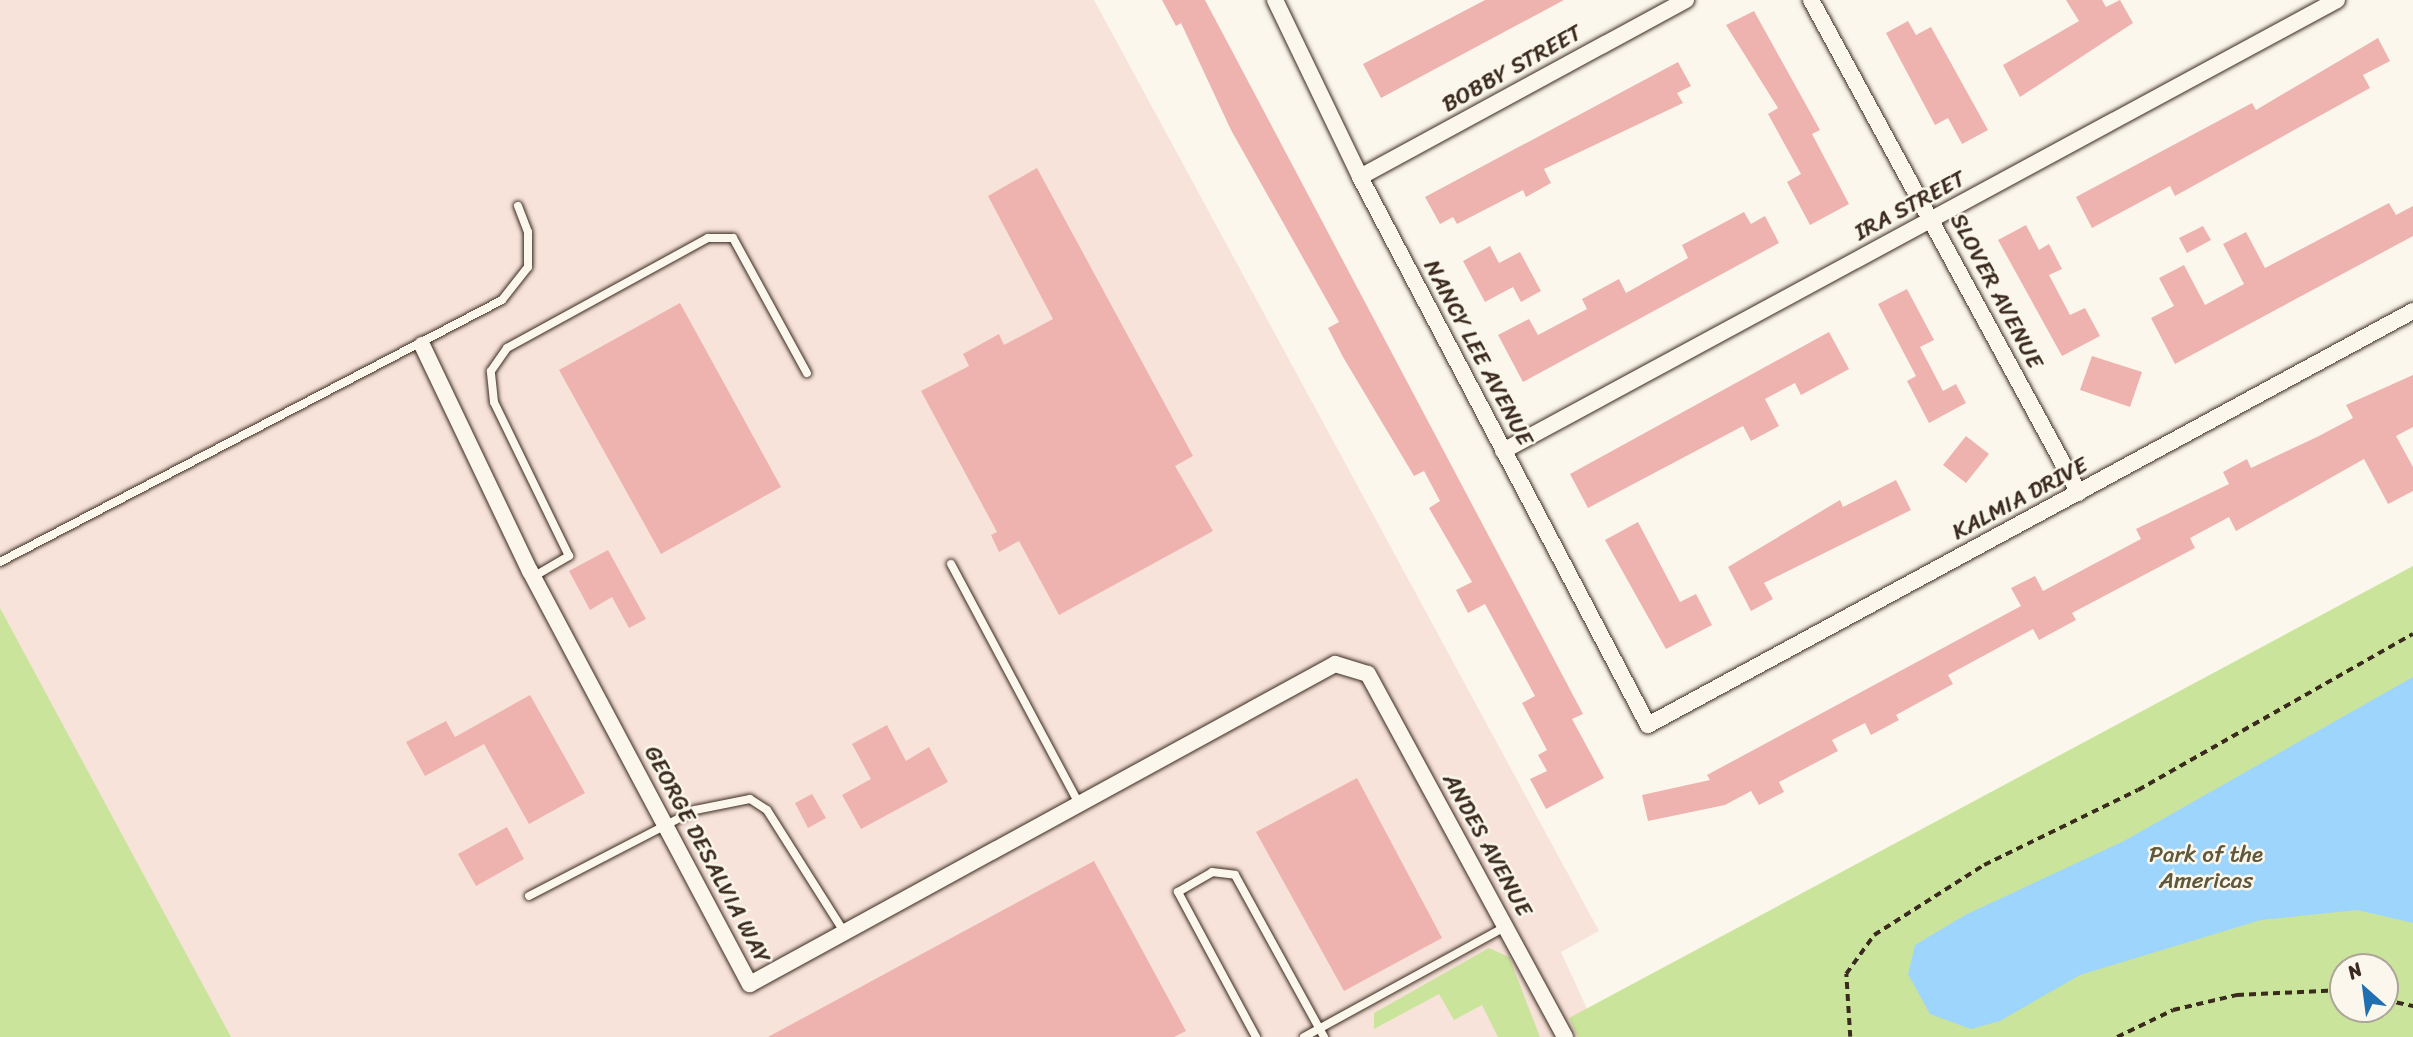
<!DOCTYPE html>
<html>
<head>
<meta charset="utf-8">
<style>
  body { margin:0 }
  #map { position:relative; width:2413px; height:1037px; overflow:hidden; background:#fbf7ec; font-family:Sriracha,sans-serif }
  div>[style] { position:absolute }
  [style*='--x'] { left:calc(var(--x)*1px); top:calc(var(--y)*1px); width:calc(var(--w)*1px); rotate:calc(var(--a)*1deg) }
  .built>* { inset:0; background:#f7e3da }
  .green>* { inset:0; background:#cbe49b }
  .water>* { inset:0; background:#9ed5fd }
  .building>* { inset:0; background:#efb3af }
  .path>* { height:3.5px; margin-top:-1.75px; transform-origin:0; background:repeating-linear-gradient(90deg,#3b2a1e 0 7px,transparent 0 12px) }
  .roads { filter:drop-shadow(0 0 2px #3b2a1e) drop-shadow(0 0 2px #3b2a1e) }
  .service>* { height:8px; margin:-4px; padding:0 4px; transform-origin:4px; border-radius:4px; background:#fbf7ec }
  .minor>* { height:16px; margin:-8px; padding:0 8px; transform-origin:8px; border-radius:8px; background:#fbf7ec }
  span { translate:-50% -50%; white-space:nowrap; text-align:center; line-height:1.15; -webkit-text-stroke:5px #fbf7ec; paint-order:stroke }
  .street-label { font-size:23px; color:#3b2a1e }
  .park-label { font-size:23px; color:#5f583d }
  .north { position:absolute; left:2329px; top:953px; width:70px; height:70px; box-sizing:border-box; background:#fbf7ec; border:2px solid #aea59a; border-radius:50%; rotate:332deg; font-size:19px; font-weight:700; line-height:28px; text-align:center; color:#3b2a1e }
  .north::after { content:''; display:block; margin:auto; width:24px; height:32px; background:#1f6fb2; clip-path:polygon(50% 0,100% 100%,50% 72%,0 100%) }
</style>
</head>
<body>
<div id="map">
  <div class="built">
    <div style="clip-path:polygon(0 0,1094px 0,1599px 931px,1561px 952px,1600px 1037px,0 1037px)"></div>
  </div>
  <div class="green">
    <div style="clip-path:polygon(evenodd,2413px 566px,2413px 1037px,1578px 1037px,1569px 1018px,2413px 566px,2343px 967px,2385px 967px,2385px 1009px,2343px 1009px,2343px 967px)"></div>
    <div style="clip-path:polygon(0 608px,231px 1037px,0 1037px)"></div>
    <div style="clip-path:polygon(1489px 948px,1509px 957px,1540px 1037px,1498px 1037px,1482px 1005px,1454px 1020px,1439px 994px,1374px 1029px,1374px 1013px)"></div>
  </div>
  <div class="water">
    <div style="clip-path:polygon(2413px 677px,2413px 923px,2357px 910px,2261px 920px,2080px 975px,2000px 1021px,1971px 1029px,1930px 1014px,1908px 974px,1915px 945px,1965px 915px,2124px 841px)"></div>
  </div>
  <div class="building">
    <div style="clip-path:polygon(1162px 0,1205px 0,1583px 714px,1572px 719px,1604px 778px,1546px 809px,1530px 779px,1547px 771px,1538px 755px,1547px 750px,1522px 703px,1535px 696px,1485px 604px,1468px 613px,1456px 590px,1472px 582px,1429px 508px,1440px 501px,1424px 471px,1414px 476px,1343px 357px,1328px 328px,1339px 322px,1231px 130px,1181px 23px,1176px 26px)"></div>
    <div style="clip-path:polygon(1485px 0,1564px 0,1381px 98px,1363px 64px)"></div>
    <div style="clip-path:polygon(2066px 0,2102px 0,2106px 7px,2120px 0,2133px 23px,2020px 97px,2003px 65px,2079px 21px)"></div>
    <div style="clip-path:polygon(1754px 11px,1820px 130px,1812px 134px,1849px 204px,1810px 225px,1787px 182px,1801px 174px,1768px 114px,1778px 108px,1726px 25px)"></div>
    <div style="clip-path:polygon(1908px 21px,1916px 35px,1931px 27px,1988px 130px,1962px 144px,1948px 118px,1935px 125px,1886px 33px)"></div>
    <div style="clip-path:polygon(2378px 38px,2390px 61px,2363px 75px,2370px 88px,2175px 196px,2170px 186px,2092px 228px,2076px 197px,2252px 103px,2256px 110px)"></div>
    <div style="clip-path:polygon(1678px 62px,1691px 86px,1677px 93px,1683px 103px,1544px 169px,1551px 183px,1526px 197px,1523px 190px,1457px 224px,1453px 217px,1440px 224px,1425px 197px)"></div>
    <div style="clip-path:polygon(1037px 168px,1193px 456px,1175px 466px,1213px 531px,1059px 615px,1019px 541px,999px 552px,991px 535px,997px 532px,921px 391px,969px 366px,963px 354px,999px 334px,1004px 345px,1053px 319px,988px 196px)"></div>
    <div style="clip-path:polygon(2389px 203px,2396px 215px,2413px 206px,2413px 236px,2175px 364px,2151px 318px,2174px 306px,2159px 278px,2184px 265px,2205px 305px,2244px 284px,2223px 244px,2246px 232px,2265px 268px)"></div>
    <div style="clip-path:polygon(1744px 212px,1751px 224px,1765px 216px,1779px 243px,1523px 382px,1498px 335px,1529px 319px,1538px 335px,1587px 309px,1582px 299px,1619px 279px,1626px 293px,1688px 258px,1682px 245px)"></div>
    <div style="clip-path:polygon(2026px 225px,2039px 250px,2049px 244px,2062px 269px,2049px 275px,2070px 315px,2085px 308px,2100px 336px,2062px 356px,1998px 240px)"></div>
    <div style="clip-path:polygon(2203px 226px,2211px 240px,2187px 253px,2179px 238px)"></div>
    <div style="clip-path:polygon(1490px 246px,1499px 263px,1520px 252px,1541px 291px,1521px 302px,1513px 287px,1485px 302px,1463px 261px)"></div>
    <div style="clip-path:polygon(1907px 289px,1934px 340px,1920px 347px,1943px 391px,1956px 384px,1966px 403px,1929px 423px,1907px 381px,1916px 376px,1878px 304px)"></div>
    <div style="clip-path:polygon(680px 303px,781px 487px,661px 554px,559px 370px)"></div>
    <div style="clip-path:polygon(1829px 332px,1849px 369px,1801px 395px,1795px 383px,1765px 399px,1779px 426px,1751px 441px,1743px 426px,1588px 508px,1570px 474px)"></div>
    <div style="clip-path:polygon(2092px 356px,2142px 372px,2130px 407px,2080px 390px)"></div>
    <div style="clip-path:polygon(2413px 375px,2413px 427px,2396px 436px,2413px 467px,2413px 491px,2388px 504px,2364px 459px,2236px 531px,2229px 517px,2190px 538px,2195px 548px,2072px 613px,2076px 620px,2039px 640px,2033px 629px,1948px 675px,1953px 684px,1896px 715px,1899px 720px,1871px 735px,1865px 723px,1832px 740px,1838px 751px,1779px 782px,1784px 792px,1759px 805px,1751px 791px,1725px 805px,1648px 821px,1642px 795px,1710px 780px,1707px 775px,2021px 606px,2011px 588px,2035px 576px,2043px 591px,2141px 539px,2136px 529px,2229px 484px,2223px 472px,2247px 459px,2251px 468px,2317px 437px,2353px 418px,2346px 405px)"></div>
    <div style="clip-path:polygon(1966px 436px,1989px 454px,1966px 483px,1943px 465px)"></div>
    <div style="clip-path:polygon(1896px 480px,1911px 510px,1764px 583px,1773px 599px,1751px 611px,1728px 567px,1840px 500px,1843px 507px)"></div>
    <div style="clip-path:polygon(1638px 522px,1680px 602px,1696px 594px,1712px 625px,1666px 649px,1605px 540px)"></div>
    <div style="clip-path:polygon(608px 550px,646px 619px,629px 628px,612px 597px,590px 610px,569px 571px)"></div>
    <div style="clip-path:polygon(530px 695px,585px 793px,529px 824px,484px 744px,425px 776px,406px 742px,446px 721px,455px 737px)"></div>
    <div style="clip-path:polygon(887px 725px,906px 761px,929px 747px,948px 782px,861px 829px,842px 795px,871px 779px,852px 744px)"></div>
    <div style="clip-path:polygon(1357px 778px,1442px 938px,1344px 991px,1256px 832px)"></div>
    <div style="clip-path:polygon(812px 794px,826px 818px,808px 828px,795px 803px)"></div>
    <div style="clip-path:polygon(507px 827px,524px 859px,476px 886px,458px 854px)"></div>
    <div style="clip-path:polygon(1094px 861px,1186px 1031px,1174px 1037px,768px 1037px)"></div>
  </div>
  <div class="path">
    <div style="--x:2385;--y:1000;--w:29;--a:12"></div>
    <div style="--x:1850;--y:1037;--w:63;--a:-93.6"></div>
    <div style="--x:1846;--y:974;--w:48;--a:-54.3"></div>
    <div style="--x:1874;--y:935;--w:130;--a:-32.5"></div>
    <div style="--x:1984;--y:865;--w:171;--a:-26"></div>
    <div style="--x:2138;--y:790;--w:316;--a:-29.6"></div>
    <div style="--x:2117;--y:1037;--w:62;--a:-25.7"></div>
    <div style="--x:2173;--y:1010;--w:66;--a:-13.2"></div>
    <div style="--x:2237;--y:995;--w:106;--a:-2.7"></div>
  </div>
  <div class="roads">
    <div class="service">
      <div style="--x:0;--y:562;--w:566;--a:-27.56"></div>
      <div style="--x:502;--y:300;--w:42;--a:-51.8"></div>
      <div style="--x:528;--y:267;--w:35;--a:-90"></div>
      <div style="--x:528;--y:232;--w:28;--a:-111"></div>
      <div style="--x:951;--y:564;--w:272;--a:61.9"></div>
      <div style="--x:533;--y:577;--w:42;--a:-30.3"></div>
      <div style="--x:569;--y:556;--w:171;--a:-116"></div>
      <div style="--x:494;--y:402;--w:31;--a:-96"></div>
      <div style="--x:491;--y:371;--w:28;--a:-55"></div>
      <div style="--x:507;--y:348;--w:229;--a:-28.7"></div>
      <div style="--x:708;--y:238;--w:25;--a:0"></div>
      <div style="--x:733;--y:238;--w:154;--a:61.3"></div>
      <div style="--x:529;--y:896;--w:187;--a:-27.4"></div>
      <div style="--x:695;--y:810;--w:56;--a:-11.3"></div>
      <div style="--x:750;--y:799;--w:20;--a:33"></div>
      <div style="--x:767;--y:810;--w:144;--a:57.7"></div>
      <div style="--x:1256;--y:1037;--w:165;--a:-118.3"></div>
      <div style="--x:1178;--y:892;--w:39;--a:-30"></div>
      <div style="--x:1212;--y:872;--w:23;--a:7"></div>
      <div style="--x:1235;--y:875;--w:185;--a:61.2"></div>
      <div style="--x:1304;--y:1037;--w:229;--a:-28.7"></div>
    </div>
    <div class="minor">
      <div style="--x:1275;--y:0;--w:196;--a:64.3"></div>
      <div style="--x:1360;--y:177;--w:619;--a:62.28"></div>
      <div style="--x:1648;--y:725;--w:870;--a:-28.42"></div>
      <div style="--x:1811;--y:0;--w:561;--a:61.47"></div>
      <div style="--x:1360;--y:177;--w:371;--a:-28.5"></div>
      <div style="--x:422;--y:345;--w:250;--a:64.5"></div>
      <div style="--x:530;--y:571;--w:468;--a:62"></div>
      <div style="--x:750;--y:984;--w:667;--a:-28.68"></div>
      <div style="--x:1335;--y:664;--w:34;--a:17"></div>
      <div style="--x:1368;--y:674;--w:413;--a:61.5"></div>
      <div style="--x:1503;--y:451;--w:948;--a:-28.4"></div>
    </div>
  </div>
  <div class="street-label">
    <span style="left:1512px;top:69px;rotate:-29deg">BOBBY STREET</span>
    <span style="left:1910px;top:206px;rotate:-28deg">IRA STREET</span>
    <span style="left:1996px;top:291px;rotate:62deg">SLOVER AVENUE</span>
    <span style="left:1478px;top:353px;rotate:62deg">NANCY LEE AVENUE</span>
    <span style="left:2020px;top:499px;rotate:-28deg">KALMIA DRIVE</span>
    <span style="left:1487px;top:845px;rotate:61deg">ANDES AVENUE</span>
    <span style="left:707px;top:855px;rotate:62deg">GEORGE DESALVIA WAY</span>
  </div>
  <div class="park-label">
    <span style="left:2206px;top:868px">Park of the<br>Americas</span>
  </div>
  <div class="north">N</div>
</div>
</body>
</html>
